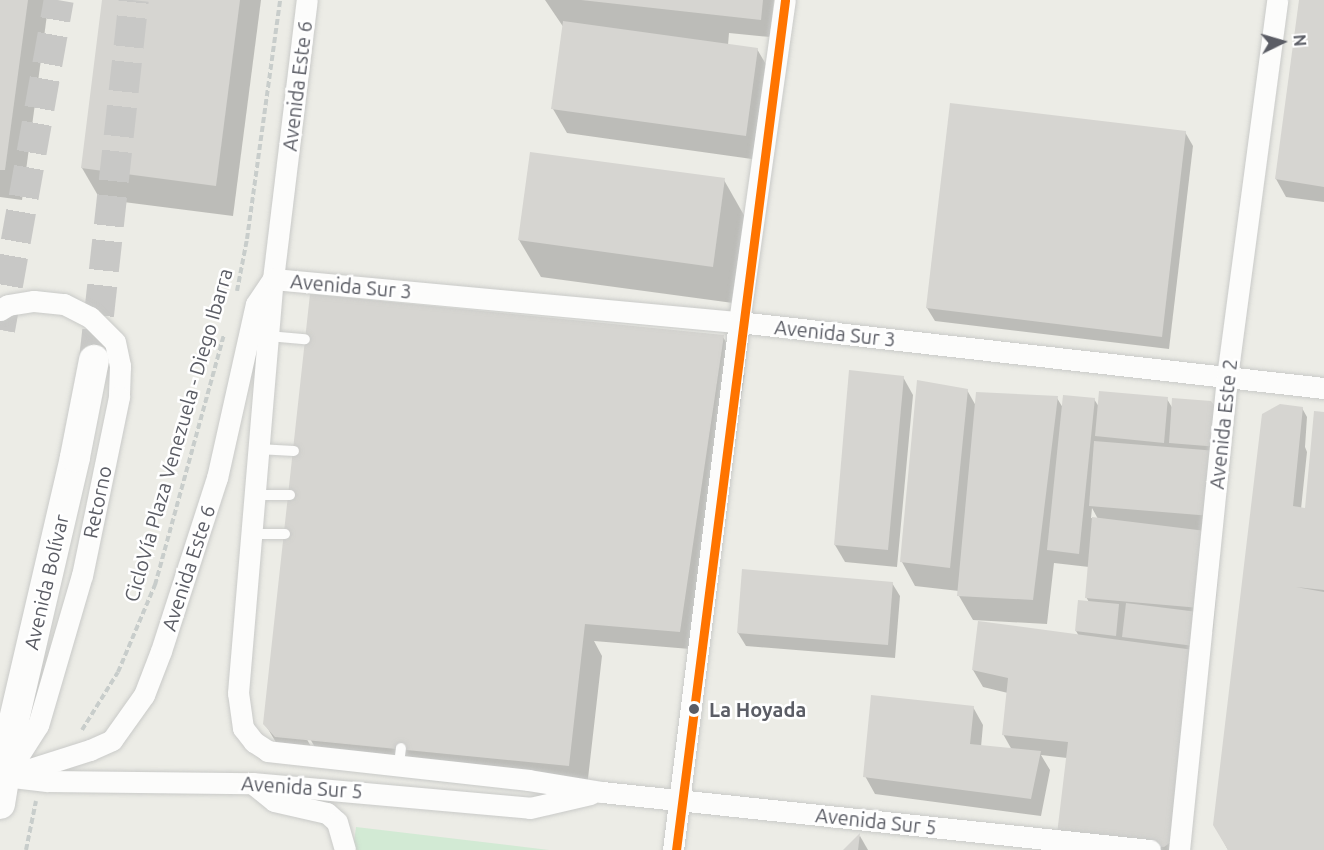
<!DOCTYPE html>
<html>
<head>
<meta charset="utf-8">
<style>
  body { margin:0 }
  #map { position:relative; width:1324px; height:850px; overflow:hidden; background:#ecece6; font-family:Ubuntu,sans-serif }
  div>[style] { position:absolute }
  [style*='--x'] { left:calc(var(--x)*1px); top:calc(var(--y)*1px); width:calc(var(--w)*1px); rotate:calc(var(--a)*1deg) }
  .green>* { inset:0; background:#d2ead4 }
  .shadow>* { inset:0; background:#0003 }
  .building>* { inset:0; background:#d6d5d1 }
  .secondary-tunnel>* { height:30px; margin-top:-15px; transform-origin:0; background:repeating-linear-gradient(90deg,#c8c8c6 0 30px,transparent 0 45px) }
  .path>* { height:4px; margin-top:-2px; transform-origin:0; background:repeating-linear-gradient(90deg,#c8cdcb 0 6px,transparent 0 9px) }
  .roads { filter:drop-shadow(0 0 2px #c9cac8) drop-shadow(0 0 2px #c9cac8) }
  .service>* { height:10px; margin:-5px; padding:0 5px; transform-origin:5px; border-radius:5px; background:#fcfcfb }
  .minor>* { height:21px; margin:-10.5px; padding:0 10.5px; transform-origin:10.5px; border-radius:10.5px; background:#fcfcfb }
  .secondary>* { height:30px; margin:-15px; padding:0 15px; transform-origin:15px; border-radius:15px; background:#fcfcfb }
  .metro-1>* { height:9px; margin:-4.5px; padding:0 4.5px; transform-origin:4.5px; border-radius:4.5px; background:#ff7400 }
  .dots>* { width:16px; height:16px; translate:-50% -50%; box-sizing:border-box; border:3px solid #fff; border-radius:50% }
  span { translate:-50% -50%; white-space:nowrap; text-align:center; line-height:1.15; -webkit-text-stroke:5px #fff; paint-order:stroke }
  .street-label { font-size:20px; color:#5b5d65 }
  .stop-label { font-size:20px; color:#5b5d65; font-weight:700 }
  .left { translate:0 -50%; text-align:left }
  .north { position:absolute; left:1252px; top:12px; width:60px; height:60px; -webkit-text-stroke:4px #fff; paint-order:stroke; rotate:85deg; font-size:16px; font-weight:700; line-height:24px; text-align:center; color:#5b5d65 }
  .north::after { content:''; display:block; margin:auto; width:21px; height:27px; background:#5b5d65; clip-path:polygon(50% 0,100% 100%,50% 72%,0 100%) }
</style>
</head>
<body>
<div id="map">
  <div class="green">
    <div style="clip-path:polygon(356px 827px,549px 850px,353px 850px)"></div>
  </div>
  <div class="shadow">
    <div style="clip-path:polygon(0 0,49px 0,22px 200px,0 197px)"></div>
    <div style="clip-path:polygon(104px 0,261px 0,233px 216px,100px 199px,82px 168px)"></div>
    <div style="clip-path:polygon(545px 0,774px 0,770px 37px,729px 33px,728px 45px,757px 49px,771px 73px,759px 160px,567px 133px,553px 109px,564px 28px)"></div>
    <div style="clip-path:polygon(1301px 0,1324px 0,1324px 202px,1286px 197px,1276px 179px)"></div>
    <div style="clip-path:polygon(1185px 132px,1193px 146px,1169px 349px,935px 321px,927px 308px)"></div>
    <div style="clip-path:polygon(724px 180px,745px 217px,733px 303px,541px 277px,519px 240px)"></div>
    <div style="clip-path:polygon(723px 337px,745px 374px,713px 572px,690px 649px,594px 641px,602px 656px,586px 796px,316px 749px,306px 732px,304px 734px,314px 752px,277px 744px,265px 724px)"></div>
    <div style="clip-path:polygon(903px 377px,913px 395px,897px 567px,845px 562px,835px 545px)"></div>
    <div style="clip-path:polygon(evenodd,967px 390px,976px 406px,1057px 398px,1063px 408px,1094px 399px,1099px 407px,1167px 399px,1173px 409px,1217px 411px,1205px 532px,1220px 556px,1213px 632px,1208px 631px,1185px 850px,1068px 850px,1067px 758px,1041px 755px,1050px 770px,1041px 816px,875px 794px,865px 776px,973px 707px,983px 725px,981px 747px,1012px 750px,1003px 734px,1008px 693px,983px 687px,973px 670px,1079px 636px,1076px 631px,1089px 602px,1086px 597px,1089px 567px,1054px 563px,1047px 624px,973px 620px,959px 596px,959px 591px,915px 586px,902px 562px,967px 390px,1092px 508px,1098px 519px,1091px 518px,1092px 508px)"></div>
    <div style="clip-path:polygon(1302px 408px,1307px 417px,1305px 447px,1307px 452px,1301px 509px,1307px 510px,1324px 413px,1324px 850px,1228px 850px,1214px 824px)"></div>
    <div style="clip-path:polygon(892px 583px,900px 596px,895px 658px,746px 646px,738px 633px)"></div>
    <div style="clip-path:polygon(860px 836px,868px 850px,845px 850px)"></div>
  </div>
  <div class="building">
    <div style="clip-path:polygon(0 0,28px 0,5px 170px,0 170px)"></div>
    <div style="clip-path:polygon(102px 0,240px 0,216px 186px,81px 168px)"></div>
    <div style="clip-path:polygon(581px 0,763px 0,761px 20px)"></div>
    <div style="clip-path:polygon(1299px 0,1324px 0,1324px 187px,1275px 179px)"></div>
    <div style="clip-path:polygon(563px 21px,758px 48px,746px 136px,551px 109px)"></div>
    <div style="clip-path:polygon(950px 103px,1186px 131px,1162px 337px,926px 308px)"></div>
    <div style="clip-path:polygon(530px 152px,725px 178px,713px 267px,518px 240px)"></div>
    <div style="clip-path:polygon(310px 294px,724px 335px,680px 632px,585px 624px,569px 766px,275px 737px,263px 724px)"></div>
    <div style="clip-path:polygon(849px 370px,904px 376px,888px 550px,834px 545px)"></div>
    <div style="clip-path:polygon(917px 380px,968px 389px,950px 568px,900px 562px)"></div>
    <div style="clip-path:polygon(1099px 391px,1168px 397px,1164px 443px,1095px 436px)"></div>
    <div style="clip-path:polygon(976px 392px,1058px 396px,1033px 600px,957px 596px)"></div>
    <div style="clip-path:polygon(1063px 395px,1095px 398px,1079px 554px,1047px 550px)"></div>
    <div style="clip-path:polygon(1172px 398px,1211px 401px,1218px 410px,1219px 447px,1169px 443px)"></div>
    <div style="clip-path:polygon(1280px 404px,1303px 407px,1293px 506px,1305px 508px,1314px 411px,1324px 412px,1324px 590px,1296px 587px,1324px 592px,1324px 850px,1228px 850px,1213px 825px,1216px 800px,1262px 414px)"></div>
    <div style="clip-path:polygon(1094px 441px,1217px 451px,1211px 516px,1089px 506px)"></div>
    <div style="clip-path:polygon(1092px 517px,1206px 531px,1200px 608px,1085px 598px)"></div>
    <div style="clip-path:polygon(742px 569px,893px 582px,888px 645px,737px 633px)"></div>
    <div style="clip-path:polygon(1078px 600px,1119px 604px,1116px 636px,1075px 631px)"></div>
    <div style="clip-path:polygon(1126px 603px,1198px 612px,1194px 646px,1122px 637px)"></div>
    <div style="clip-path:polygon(978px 621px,1194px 650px,1174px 840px,1164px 847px,1057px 834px,1068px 742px,1002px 735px,1008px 678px,972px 670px)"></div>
    <div style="clip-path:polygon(871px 695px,974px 706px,970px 744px,1041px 751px,1031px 799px,863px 777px)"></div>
    <div style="clip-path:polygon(860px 833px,858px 850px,843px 850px)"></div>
  </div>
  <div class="secondary-tunnel">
    <div style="--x:0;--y:330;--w:335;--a:-79.9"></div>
    <div style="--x:94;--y:360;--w:362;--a:-83.7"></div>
  </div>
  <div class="path">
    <div style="--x:237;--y:291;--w:53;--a:-79.1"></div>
    <div style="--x:247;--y:239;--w:241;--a:-82.1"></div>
    <div style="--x:82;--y:730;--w:68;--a:-58.2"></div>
    <div style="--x:118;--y:672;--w:95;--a:-67"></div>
    <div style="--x:155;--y:585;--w:259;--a:-74.6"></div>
    <div style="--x:26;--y:850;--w:50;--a:-78.5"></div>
  </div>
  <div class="roads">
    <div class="service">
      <div style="--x:268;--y:336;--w:37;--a:5"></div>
      <div style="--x:258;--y:449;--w:36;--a:3"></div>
      <div style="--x:255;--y:495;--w:35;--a:0"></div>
      <div style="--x:251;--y:534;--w:34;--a:0"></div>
      <div style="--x:399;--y:764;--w:16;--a:-83"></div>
    </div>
    <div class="minor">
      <div style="--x:0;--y:310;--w:9;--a:-32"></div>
      <div style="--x:8;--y:305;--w:26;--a:-9"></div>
      <div style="--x:34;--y:301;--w:30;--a:6"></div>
      <div style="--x:64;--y:304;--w:29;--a:27"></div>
      <div style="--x:90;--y:317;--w:35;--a:45"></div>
      <div style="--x:115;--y:342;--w:25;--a:78"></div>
      <div style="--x:120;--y:366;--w:31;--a:92"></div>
      <div style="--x:119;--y:397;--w:182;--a:101.7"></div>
      <div style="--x:82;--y:575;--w:156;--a:106.3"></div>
      <div style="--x:38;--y:725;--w:52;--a:122.5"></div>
      <div style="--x:5;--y:777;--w:89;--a:-17.6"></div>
      <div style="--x:90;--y:750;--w:24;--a:-24"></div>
      <div style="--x:112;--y:740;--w:55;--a:-54.6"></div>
      <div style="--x:144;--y:695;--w:47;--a:-68.9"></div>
      <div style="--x:161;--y:651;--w:182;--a:-72.1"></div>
      <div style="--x:217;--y:478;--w:178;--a:-77.4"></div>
      <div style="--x:256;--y:304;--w:30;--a:-56"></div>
      <div style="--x:273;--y:279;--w:281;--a:-83.1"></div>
      <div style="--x:13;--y:777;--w:34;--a:7"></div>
      <div style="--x:47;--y:781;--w:205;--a:0.6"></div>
      <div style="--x:252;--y:783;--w:279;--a:5.1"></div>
      <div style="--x:530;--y:808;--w:62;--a:-13.1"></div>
      <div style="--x:252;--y:783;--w:28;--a:39"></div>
      <div style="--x:274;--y:801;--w:54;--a:12.8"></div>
      <div style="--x:327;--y:813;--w:13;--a:42"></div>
      <div style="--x:337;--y:822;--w:29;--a:74"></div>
      <div style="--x:673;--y:850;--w:532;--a:-82.87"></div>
      <div style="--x:739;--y:322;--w:325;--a:-81.9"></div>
      <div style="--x:1150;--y:850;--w:551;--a:-173.96"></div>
      <div style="--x:602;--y:792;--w:74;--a:-170.7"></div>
      <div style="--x:529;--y:780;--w:263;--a:-173.7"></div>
      <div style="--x:268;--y:751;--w:17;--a:-147"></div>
      <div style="--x:254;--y:742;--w:18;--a:-128"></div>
      <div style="--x:243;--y:728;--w:35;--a:-98"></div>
      <div style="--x:238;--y:693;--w:415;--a:-85.2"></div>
      <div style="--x:273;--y:279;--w:468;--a:5.3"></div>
      <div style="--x:739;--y:322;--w:589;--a:6.44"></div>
      <div style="--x:1179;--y:850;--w:475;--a:-84.2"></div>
      <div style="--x:1227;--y:377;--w:380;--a:-82.4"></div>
    </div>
    <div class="secondary">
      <div style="--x:0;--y:804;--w:81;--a:-80.8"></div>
      <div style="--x:13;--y:724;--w:274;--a:-76.9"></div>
      <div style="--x:75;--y:457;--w:99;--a:-78.9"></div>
    </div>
  </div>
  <div class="metro-1">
    <div style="--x:676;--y:850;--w:857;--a:-82.69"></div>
  </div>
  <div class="dots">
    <div style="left:694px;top:709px;background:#5b5d65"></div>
  </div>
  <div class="street-label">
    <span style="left:297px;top:86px;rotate:-83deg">Avenida Este 6</span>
    <span style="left:351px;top:286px;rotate:5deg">Avenida Sur 3</span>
    <span style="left:835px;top:333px;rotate:6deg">Avenida Sur 3</span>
    <span style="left:1223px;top:424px;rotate:-84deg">Avenida Este 2</span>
    <span style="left:178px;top:435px;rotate:-74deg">CicloVía Plaza Venezuela - Diego Ibarra</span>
    <span style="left:97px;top:502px;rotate:-78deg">Retorno</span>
    <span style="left:188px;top:568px;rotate:-72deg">Avenida Este 6</span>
    <span style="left:46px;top:582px;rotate:-77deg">Avenida Bolívar</span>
    <span style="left:302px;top:787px;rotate:4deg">Avenida Sur 5</span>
    <span style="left:876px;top:821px;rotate:6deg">Avenida Sur 5</span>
  </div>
  <div class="stop-label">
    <span class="left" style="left:709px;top:709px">La Hoyada</span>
  </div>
  <div class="north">N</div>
</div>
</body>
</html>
